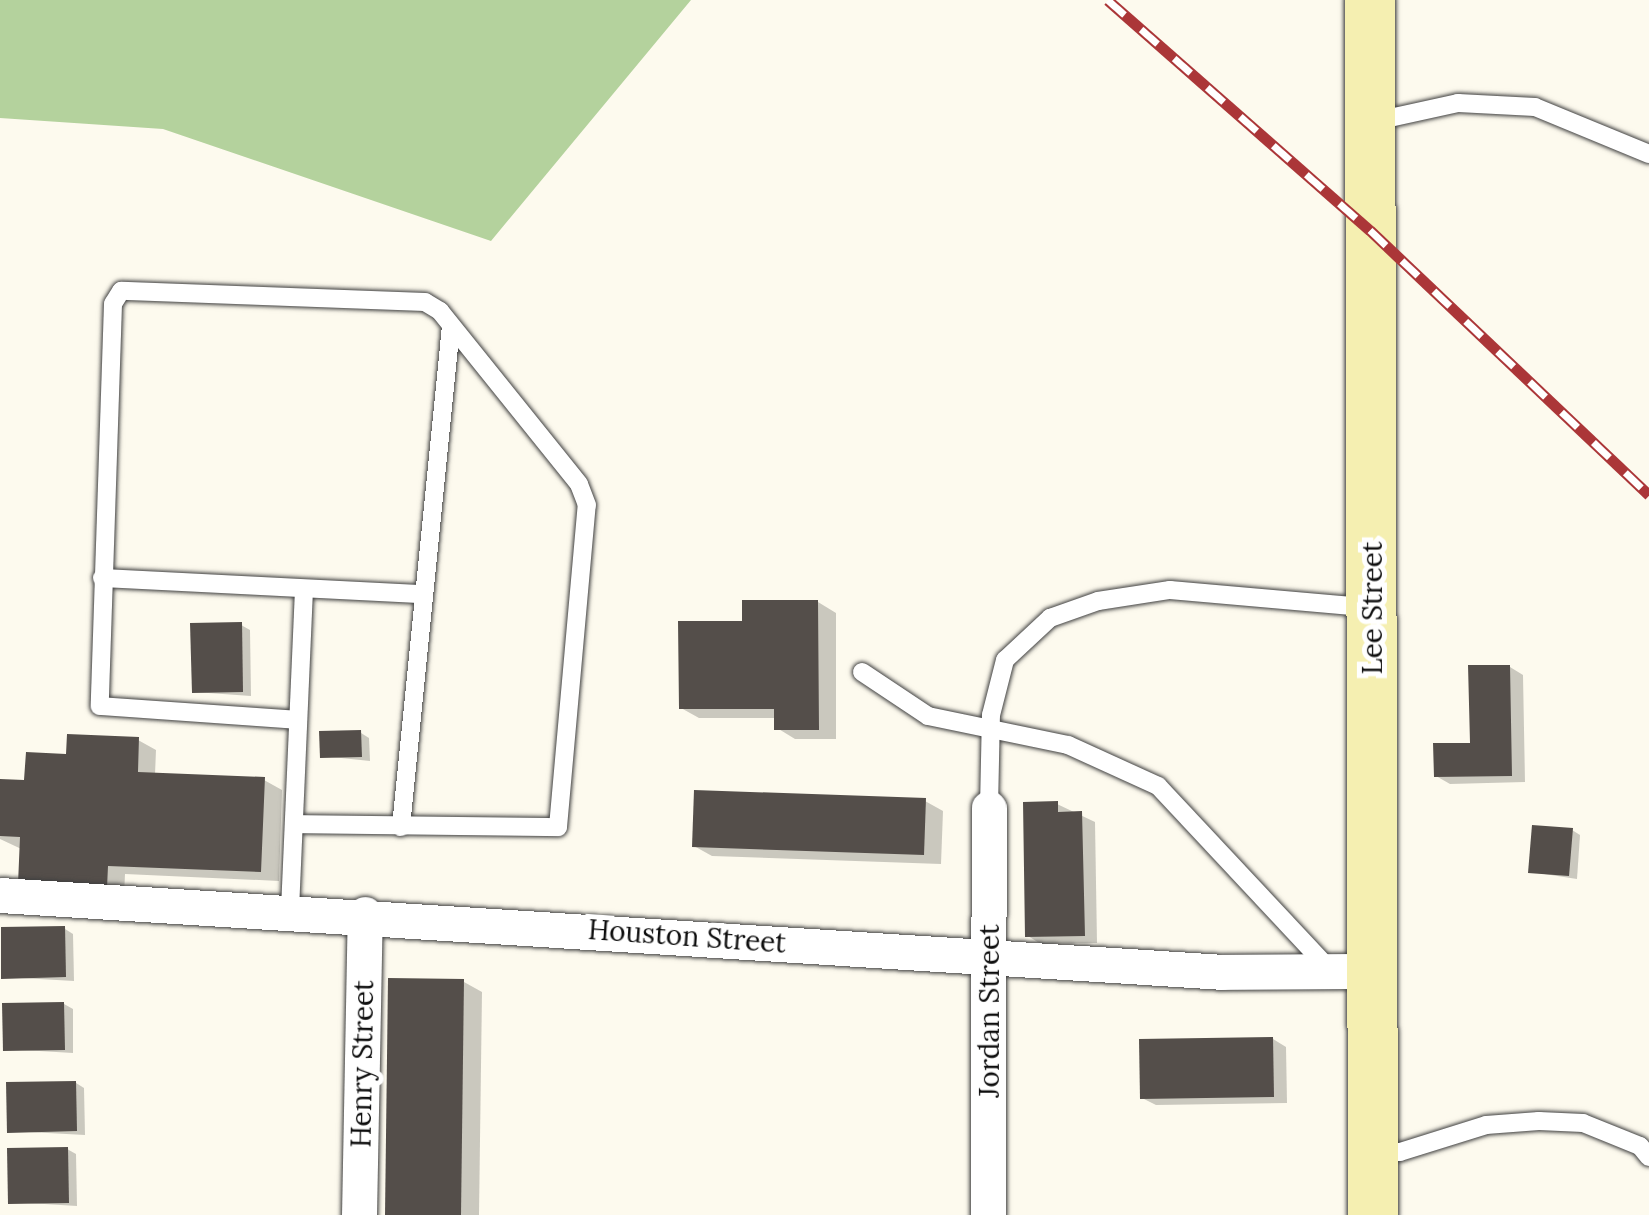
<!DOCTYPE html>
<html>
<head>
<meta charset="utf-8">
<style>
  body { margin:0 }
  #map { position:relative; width:1649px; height:1215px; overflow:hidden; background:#fdfaee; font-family:Lora,serif }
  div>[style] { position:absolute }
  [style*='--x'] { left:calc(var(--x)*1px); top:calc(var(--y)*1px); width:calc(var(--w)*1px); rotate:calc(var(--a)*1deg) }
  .forest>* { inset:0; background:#b4d29d }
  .shadow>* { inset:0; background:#0003 }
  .building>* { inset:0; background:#544e4a }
  .roads { filter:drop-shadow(0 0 2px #404040) drop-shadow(0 0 2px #404040) }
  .lane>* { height:18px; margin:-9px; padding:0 9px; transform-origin:9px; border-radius:9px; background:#fff }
  .street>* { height:35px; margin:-17.5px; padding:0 17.5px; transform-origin:17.5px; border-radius:17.5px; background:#fff }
  .secondary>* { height:50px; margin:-25px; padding:0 25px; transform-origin:25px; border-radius:25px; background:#f5efb1 }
  .rail>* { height:11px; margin-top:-5.5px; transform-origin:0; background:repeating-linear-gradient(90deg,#fff 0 22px,#ab3638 0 44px); box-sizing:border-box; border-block:2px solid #ab3638 }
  span { translate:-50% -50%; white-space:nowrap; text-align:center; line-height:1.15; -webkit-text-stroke:10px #fff; paint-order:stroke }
  .street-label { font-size:28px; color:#0d0d0d }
</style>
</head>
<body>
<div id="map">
  <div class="forest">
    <div style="clip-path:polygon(0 0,691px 0,491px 241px,163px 129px,0 118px)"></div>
  </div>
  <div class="shadow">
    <div style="clip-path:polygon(818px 602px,836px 613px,836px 739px,795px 739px,777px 728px,777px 718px,699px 718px,681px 708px)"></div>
    <div style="clip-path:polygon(241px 625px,250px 630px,251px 696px,194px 692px)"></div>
    <div style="clip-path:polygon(1510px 667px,1523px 675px,1525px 782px,1450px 784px,1436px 776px,1472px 745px)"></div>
    <div style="clip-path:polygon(361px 733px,369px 738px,370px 761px,322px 756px)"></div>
    <div style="clip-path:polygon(138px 740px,156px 750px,155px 775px,264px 780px,282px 790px,279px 881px,125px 874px,124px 897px,0 839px,0 782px,27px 783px,69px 757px)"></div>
    <div style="clip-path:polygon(925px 801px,943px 811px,941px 864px,712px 856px,694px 846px)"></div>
    <div style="clip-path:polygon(1057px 804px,1095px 822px,1097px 943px,1041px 944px,1028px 936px)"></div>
    <div style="clip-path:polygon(1572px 830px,1580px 835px,1577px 879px,1531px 872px)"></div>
    <div style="clip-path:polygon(65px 929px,73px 934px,74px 981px,4px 977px)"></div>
    <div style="clip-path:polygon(464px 982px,482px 992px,479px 1215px,388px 1215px)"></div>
    <div style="clip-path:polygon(64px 1004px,73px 1009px,73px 1053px,5px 1049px)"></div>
    <div style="clip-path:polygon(1273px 1039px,1286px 1047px,1287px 1103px,1156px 1105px,1142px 1098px)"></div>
    <div style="clip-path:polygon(76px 1083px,84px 1088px,85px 1135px,10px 1131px)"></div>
    <div style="clip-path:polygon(67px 1149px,76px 1154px,77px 1206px,11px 1202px)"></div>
  </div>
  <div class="building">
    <div style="clip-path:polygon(742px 600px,818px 600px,819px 730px,774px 730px,774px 709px,679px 709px,678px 621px,742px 621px)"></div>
    <div style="clip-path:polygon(242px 622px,243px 692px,192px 693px,190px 623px)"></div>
    <div style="clip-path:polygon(1468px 665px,1510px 665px,1512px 776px,1434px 777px,1433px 743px,1470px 743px)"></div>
    <div style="clip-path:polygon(361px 730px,362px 757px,320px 758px,319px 731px)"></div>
    <div style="clip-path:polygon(67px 734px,139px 737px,138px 772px,265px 777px,261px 872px,108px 866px,107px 888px,18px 884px,20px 837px,0 836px,0 779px,24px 780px,26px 752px,66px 754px)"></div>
    <div style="clip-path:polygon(694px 790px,926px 798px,924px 855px,692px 847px)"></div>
    <div style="clip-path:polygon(1058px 801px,1058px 812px,1082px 811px,1085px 936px,1025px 937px,1023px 802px)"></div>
    <div style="clip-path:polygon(1532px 825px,1573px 828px,1569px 876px,1528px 873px)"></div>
    <div style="clip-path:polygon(65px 926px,66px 977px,1px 979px,1px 927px)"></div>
    <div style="clip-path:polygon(388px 978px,464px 979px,461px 1215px,385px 1215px)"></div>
    <div style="clip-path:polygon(64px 1002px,65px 1050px,3px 1051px,2px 1003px)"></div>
    <div style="clip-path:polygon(1273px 1037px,1274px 1097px,1140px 1099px,1139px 1039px)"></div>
    <div style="clip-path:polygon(76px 1081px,77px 1131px,7px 1133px,6px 1082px)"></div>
    <div style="clip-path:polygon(68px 1147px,69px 1203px,8px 1204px,7px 1148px)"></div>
  </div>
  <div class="roads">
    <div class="lane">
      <div style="--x:1376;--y:121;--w:84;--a:-12.4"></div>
      <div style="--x:1458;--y:103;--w:77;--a:3"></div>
      <div style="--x:1535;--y:107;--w:123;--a:22.4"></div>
      <div style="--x:102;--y:578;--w:318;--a:2.9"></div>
      <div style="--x:862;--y:672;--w:79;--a:33.7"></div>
      <div style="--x:928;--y:716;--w:143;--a:11.7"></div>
      <div style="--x:1068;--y:745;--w:99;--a:24.5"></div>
      <div style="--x:1158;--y:786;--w:253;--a:46.9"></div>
      <div style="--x:989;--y:808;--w:93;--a:-88.8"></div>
      <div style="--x:991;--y:715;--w:57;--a:-75.7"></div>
      <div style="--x:1005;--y:660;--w:62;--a:-43"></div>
      <div style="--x:1050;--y:618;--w:51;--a:-19.5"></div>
      <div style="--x:1098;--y:601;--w:73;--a:-8.7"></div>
      <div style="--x:1170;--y:590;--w:197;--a:5"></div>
      <div style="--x:294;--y:824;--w:264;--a:0.7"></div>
      <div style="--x:558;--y:827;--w:323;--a:-84.9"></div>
      <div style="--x:587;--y:505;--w:22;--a:-111"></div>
      <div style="--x:579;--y:484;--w:222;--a:-128.8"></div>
      <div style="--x:440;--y:311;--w:17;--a:-149"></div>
      <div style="--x:425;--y:302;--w:304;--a:-177.9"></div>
      <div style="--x:121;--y:291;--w:15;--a:122"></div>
      <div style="--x:113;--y:304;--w:402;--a:91.9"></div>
      <div style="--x:100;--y:706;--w:198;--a:4"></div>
      <div style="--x:401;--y:827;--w:503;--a:-84.3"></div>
      <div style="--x:290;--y:910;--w:320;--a:-87.5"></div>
      <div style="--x:1374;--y:1152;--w:26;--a:0"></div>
      <div style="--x:1400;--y:1152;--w:90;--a:-17.4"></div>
      <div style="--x:1486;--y:1125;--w:53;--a:-4.3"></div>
      <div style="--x:1539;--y:1121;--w:44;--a:2.6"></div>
      <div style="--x:1583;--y:1123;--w:61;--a:22"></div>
      <div style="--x:1640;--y:1146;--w:14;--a:51"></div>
    </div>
    <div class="street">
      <div style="--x:0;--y:895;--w:1225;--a:3.6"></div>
      <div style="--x:1223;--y:972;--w:151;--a:-0.4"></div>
      <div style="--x:359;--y:1215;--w:301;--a:-88.9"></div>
      <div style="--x:988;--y:1215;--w:407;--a:-89.9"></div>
    </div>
    <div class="secondary">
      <div style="--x:1370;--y:0;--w:1215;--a:89.86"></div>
    </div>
  </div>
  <div class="rail">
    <div style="--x:1108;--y:0;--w:349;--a:41.3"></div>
    <div style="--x:1370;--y:230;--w:385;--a:43.5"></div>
  </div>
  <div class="street-label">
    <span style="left:1372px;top:608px;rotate:-90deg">Lee Street</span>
    <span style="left:687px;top:936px;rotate:4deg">Houston Street</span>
    <span style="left:989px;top:1011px;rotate:-90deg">Jordan Street</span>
    <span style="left:362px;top:1064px;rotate:-89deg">Henry Street</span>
  </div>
</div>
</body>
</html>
